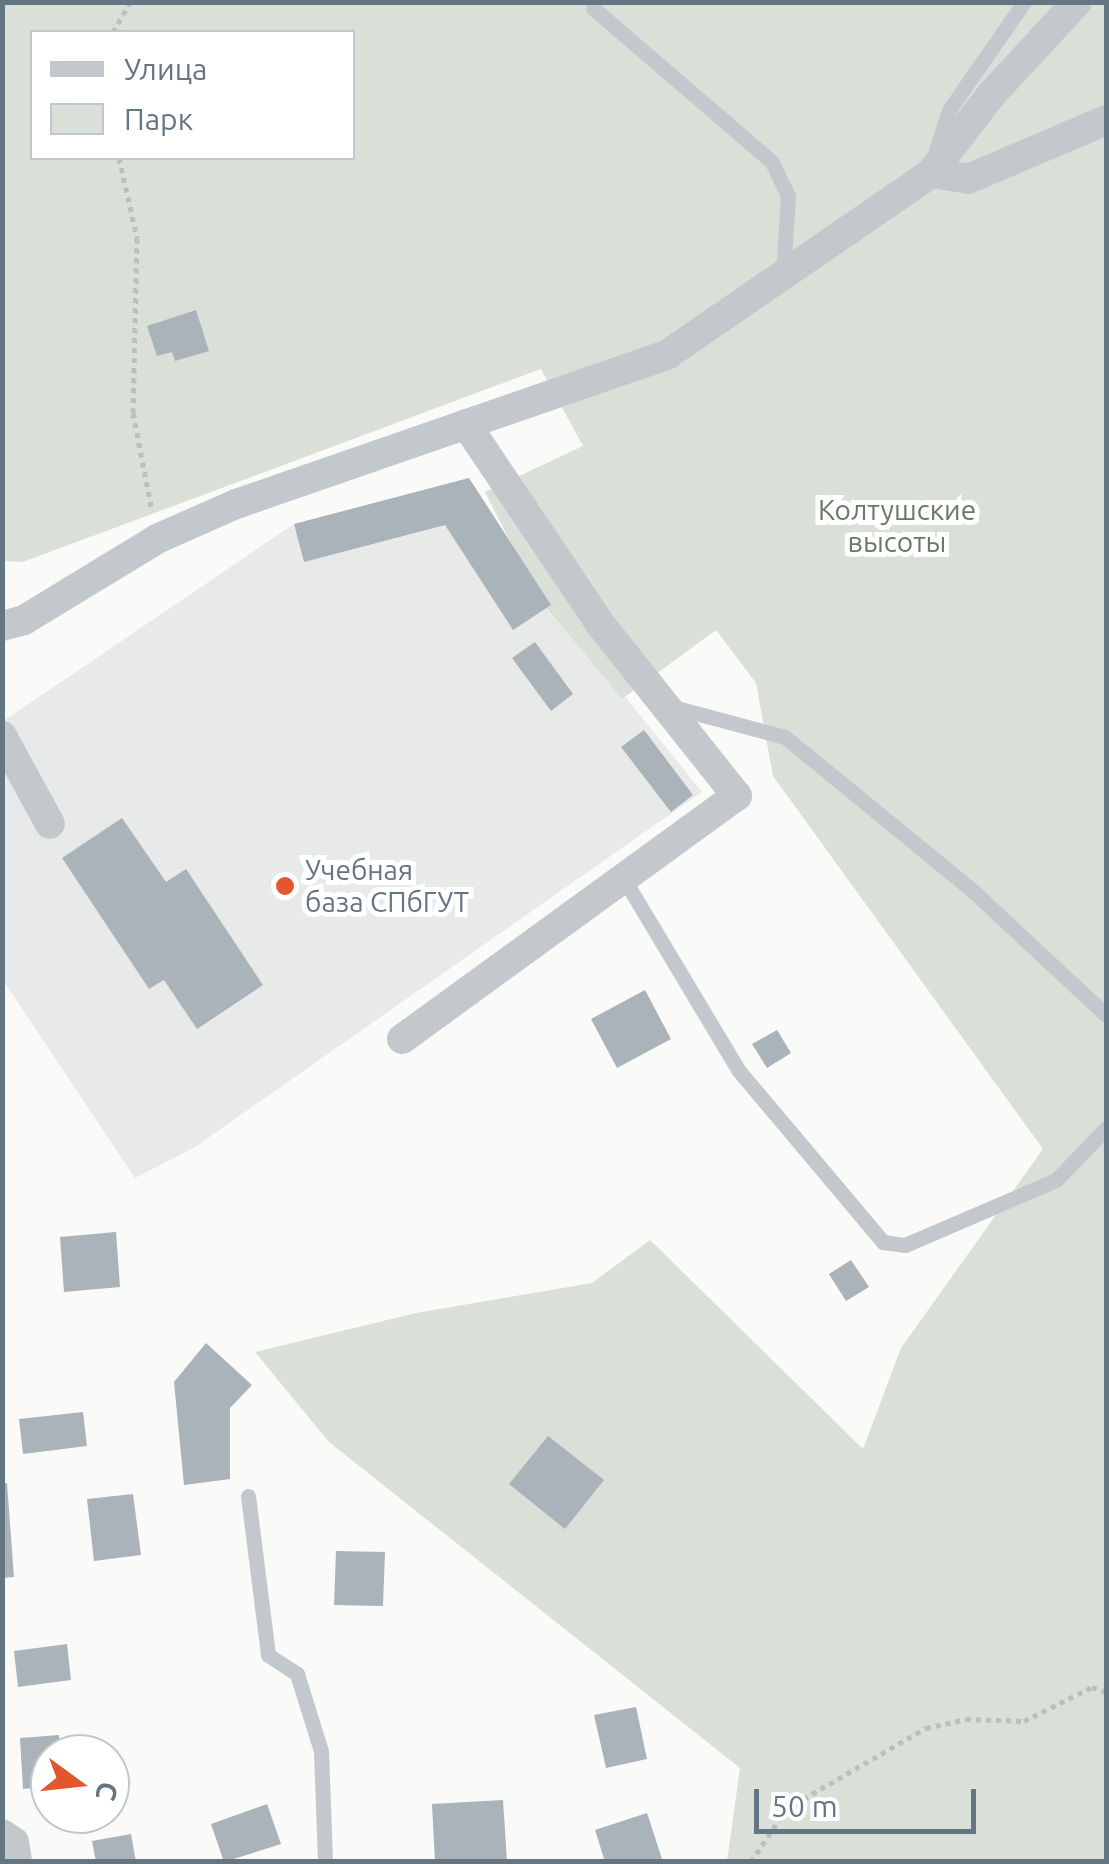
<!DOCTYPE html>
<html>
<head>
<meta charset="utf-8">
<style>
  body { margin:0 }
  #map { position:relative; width:1109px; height:1864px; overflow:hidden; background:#fafaf8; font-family:Ubuntu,sans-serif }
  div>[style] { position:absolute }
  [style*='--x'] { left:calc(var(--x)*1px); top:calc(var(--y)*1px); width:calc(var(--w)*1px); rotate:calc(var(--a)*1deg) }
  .built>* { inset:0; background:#e8e9e9 }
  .green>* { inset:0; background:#dadfd7 }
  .building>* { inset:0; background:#aab3b9 }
  .path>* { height:5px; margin-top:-2.5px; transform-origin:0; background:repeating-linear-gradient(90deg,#bbbfc2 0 5px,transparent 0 10px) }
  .service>* { height:15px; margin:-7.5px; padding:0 7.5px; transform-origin:7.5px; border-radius:7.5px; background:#c3c8cc }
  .minor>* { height:30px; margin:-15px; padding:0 15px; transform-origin:15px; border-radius:15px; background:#c3c8cc }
  .dots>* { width:28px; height:28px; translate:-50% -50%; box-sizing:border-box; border:5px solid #fff; border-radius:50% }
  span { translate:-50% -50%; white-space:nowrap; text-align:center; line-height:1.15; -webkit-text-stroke:10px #fff; paint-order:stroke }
  .park-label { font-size:28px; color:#687a64 }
  .poi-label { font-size:28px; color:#657683 }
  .left { translate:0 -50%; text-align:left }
  .frame { position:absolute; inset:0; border:5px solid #657683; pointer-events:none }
  .legend { position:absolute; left:30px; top:30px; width:325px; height:130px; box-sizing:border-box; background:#fff; border:2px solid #c1c8cd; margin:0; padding:12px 18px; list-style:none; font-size:30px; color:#657683 }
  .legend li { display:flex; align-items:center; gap:20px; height:50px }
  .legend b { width:50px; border:2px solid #c1c8cd }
  .north { position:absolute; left:30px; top:1734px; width:100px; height:100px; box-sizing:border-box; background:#fff; border:2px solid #c1c8cd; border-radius:50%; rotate:105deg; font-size:28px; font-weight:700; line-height:40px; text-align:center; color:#657683 }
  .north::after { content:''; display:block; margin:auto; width:35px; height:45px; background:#e4572e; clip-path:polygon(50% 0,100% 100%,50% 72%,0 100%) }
  .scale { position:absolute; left:754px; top:1789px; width:222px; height:45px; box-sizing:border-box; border:5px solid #657683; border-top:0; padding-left:12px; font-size:30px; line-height:35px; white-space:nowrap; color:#657683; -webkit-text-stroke:8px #fff; paint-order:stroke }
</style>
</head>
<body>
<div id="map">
  <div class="built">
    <div style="clip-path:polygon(469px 478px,551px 605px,702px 792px,195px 1147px,135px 1178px,3px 980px,2px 722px,294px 524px)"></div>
  </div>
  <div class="green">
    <div style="clip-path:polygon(evenodd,3px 3px,1106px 3px,1106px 1861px,727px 1861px,740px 1768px,329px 1442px,255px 1352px,416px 1313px,592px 1283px,650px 1240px,863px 1449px,901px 1348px,1043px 1149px,773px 776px,756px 683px,716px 630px,622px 699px,539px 598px,485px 492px,583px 446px,541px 369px,23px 562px,3px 561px,3px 3px,32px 32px,352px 32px,352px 158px,32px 158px,32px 32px)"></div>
  </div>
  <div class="building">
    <div style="clip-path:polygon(196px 310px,209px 351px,175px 361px,172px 352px,157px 356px,147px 326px)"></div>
    <div style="clip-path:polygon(469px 478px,551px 605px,513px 630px,445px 525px,304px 562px,294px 524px)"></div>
    <div style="clip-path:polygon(535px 642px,573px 694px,551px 711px,512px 658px)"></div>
    <div style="clip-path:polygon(644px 730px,693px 795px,671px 812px,621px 747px)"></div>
    <div style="clip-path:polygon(122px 818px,166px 882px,186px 869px,263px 985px,197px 1029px,164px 980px,149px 989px,62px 858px)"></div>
    <div style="clip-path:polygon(645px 990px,671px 1039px,617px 1068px,591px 1019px)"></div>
    <div style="clip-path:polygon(777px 1030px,791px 1053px,767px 1068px,752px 1044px)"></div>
    <div style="clip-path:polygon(116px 1232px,120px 1287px,64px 1292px,60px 1237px)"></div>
    <div style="clip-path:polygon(851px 1260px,869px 1287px,846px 1301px,829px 1274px)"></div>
    <div style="clip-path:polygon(206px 1343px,252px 1385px,230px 1408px,230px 1479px,184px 1485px,174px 1382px)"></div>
    <div style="clip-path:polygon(83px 1412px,87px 1446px,23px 1454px,19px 1419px)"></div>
    <div style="clip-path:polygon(548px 1436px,604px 1480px,565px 1529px,509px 1484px)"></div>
    <div style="clip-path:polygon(7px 1483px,14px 1577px,2px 1578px,2px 1484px)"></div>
    <div style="clip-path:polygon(133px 1494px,141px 1555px,94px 1561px,87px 1499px)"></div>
    <div style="clip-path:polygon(336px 1551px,385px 1552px,383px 1606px,334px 1605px)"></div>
    <div style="clip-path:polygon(67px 1644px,71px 1680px,18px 1687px,14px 1651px)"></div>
    <div style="clip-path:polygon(636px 1707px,647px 1759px,606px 1768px,594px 1715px)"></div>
    <div style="clip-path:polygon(59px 1735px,60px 1754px,50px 1754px,50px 1787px,23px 1789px,20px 1738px)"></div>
    <div style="clip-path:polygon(503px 1800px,507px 1862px,435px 1862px,432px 1804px)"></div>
    <div style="clip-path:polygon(267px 1804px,281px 1844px,224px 1862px,211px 1824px)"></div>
    <div style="clip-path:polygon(647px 1813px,663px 1862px,605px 1862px,595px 1830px)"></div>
    <div style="clip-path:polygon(131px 1834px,136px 1862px,96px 1862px,92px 1841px)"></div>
  </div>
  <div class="path">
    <div style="--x:113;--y:32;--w:34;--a:-60"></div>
    <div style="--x:119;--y:158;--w:82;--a:77.3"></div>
    <div style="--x:137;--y:238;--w:175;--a:91.3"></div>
    <div style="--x:133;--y:413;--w:100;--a:79"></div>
    <div style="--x:751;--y:1862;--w:64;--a:-56.6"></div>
    <div style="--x:786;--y:1809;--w:162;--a:-30.1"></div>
    <div style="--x:926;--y:1728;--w:41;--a:-12.7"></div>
    <div style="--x:966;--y:1719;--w:58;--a:2"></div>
    <div style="--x:1024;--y:1721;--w:76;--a:-26.6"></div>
    <div style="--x:1092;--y:1687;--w:15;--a:20"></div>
  </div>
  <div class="service">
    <div style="--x:593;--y:8;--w:236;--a:40.7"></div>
    <div style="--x:772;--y:162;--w:38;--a:65"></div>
    <div style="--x:788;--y:196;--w:77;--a:93.7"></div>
    <div style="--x:934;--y:157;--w:49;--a:-72.3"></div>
    <div style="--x:949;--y:110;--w:131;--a:-55.2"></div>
    <div style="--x:673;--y:707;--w:116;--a:15"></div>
    <div style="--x:785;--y:737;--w:243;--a:39.3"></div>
    <div style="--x:973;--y:891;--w:182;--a:43"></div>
    <div style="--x:624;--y:879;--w:224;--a:59.1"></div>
    <div style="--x:739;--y:1071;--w:224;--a:49.9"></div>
    <div style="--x:883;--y:1242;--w:22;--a:8"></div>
    <div style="--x:905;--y:1245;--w:164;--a:-23.3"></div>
    <div style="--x:1056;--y:1180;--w:72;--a:-46.1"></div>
    <div style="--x:248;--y:1496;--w:160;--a:82.8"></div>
    <div style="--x:268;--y:1655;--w:35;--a:33"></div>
    <div style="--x:297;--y:1674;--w:81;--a:72.7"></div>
    <div style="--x:321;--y:1751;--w:111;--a:87.9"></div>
  </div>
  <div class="minor">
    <div style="--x:931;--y:173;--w:37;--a:9"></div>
    <div style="--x:968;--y:179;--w:150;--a:-23.1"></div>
    <div style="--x:2;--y:626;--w:23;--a:-15"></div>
    <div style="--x:24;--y:620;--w:158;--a:-31.3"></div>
    <div style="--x:159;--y:538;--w:84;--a:-23.8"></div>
    <div style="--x:236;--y:504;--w:457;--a:-19.1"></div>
    <div style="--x:668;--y:354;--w:319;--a:-34.5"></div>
    <div style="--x:931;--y:173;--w:97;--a:-52.5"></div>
    <div style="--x:990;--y:96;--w:128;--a:-47.2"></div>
    <div style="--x:2;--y:736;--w:100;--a:61.4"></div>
    <div style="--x:402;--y:1039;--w:414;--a:-36"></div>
    <div style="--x:737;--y:796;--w:218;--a:-128.5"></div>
    <div style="--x:601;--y:625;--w:242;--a:-123.9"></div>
    <div style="--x:2;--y:1834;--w:14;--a:34"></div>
    <div style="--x:14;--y:1842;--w:20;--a:81"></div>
  </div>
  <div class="dots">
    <div style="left:285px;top:886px;background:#e4572e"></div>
  </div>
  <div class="park-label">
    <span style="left:897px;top:526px">Колтушские<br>высоты</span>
  </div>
  <div class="poi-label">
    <span class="left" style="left:305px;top:886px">Учебная<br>база СПбГУТ</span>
  </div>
  <div class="frame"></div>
  <ul class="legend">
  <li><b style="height:12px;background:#c3c8cc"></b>Улица</li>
  <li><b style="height:28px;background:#dadfd7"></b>Парк</li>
  </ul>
  <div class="north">С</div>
  <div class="scale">50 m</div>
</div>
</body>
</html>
